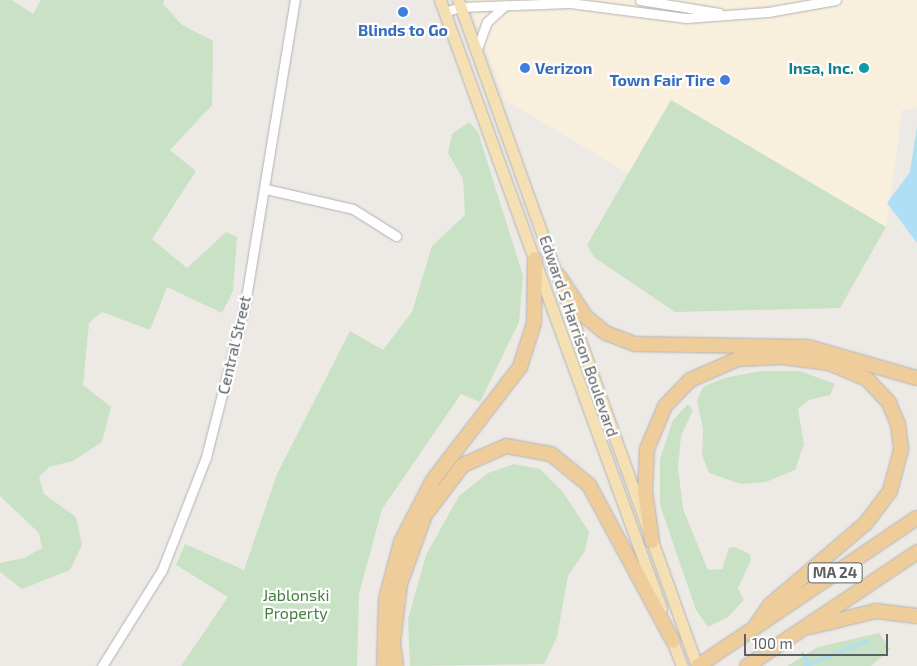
<!DOCTYPE html>
<html>
<head>
<meta charset="utf-8">
<style>
  body { margin:0 }
  #map { position:relative; width:917px; height:666px; overflow:hidden; background:#edeae5; font-family:"Exo 2",sans-serif }
  div>[style] { position:absolute }
  [style*='--x'] { left:calc(var(--x)*1px); top:calc(var(--y)*1px); width:calc(var(--w)*1px); rotate:calc(var(--a)*1deg) }
  .commercial>* { inset:0; background:#f9efdd }
  .green>* { inset:0; background:#c9e1c4 }
  .water>* { inset:0; background:#aedff4 }
  .stream>* { height:3px; margin:-1.5px; padding:0 1.5px; transform-origin:1.5px; border-radius:1.5px; background:#aedff4 }
  .roads { filter:drop-shadow(0 0 1px #b0b2b5) drop-shadow(0 0 1px #b0b2b5) }
  .minor>* { height:9px; margin:-4.5px; padding:0 4.5px; transform-origin:4.5px; border-radius:4.5px; background:#fff }
  .major>* { height:11px; margin:-5.5px; padding:0 5.5px; transform-origin:5.5px; border-radius:5.5px; background:#f4e0b2 }
  .highway>* { height:14px; margin:-7px; padding:0 7px; transform-origin:7px; border-radius:7px; background:#efcd9a }
  .dots>* { width:14px; height:14px; translate:-50% -50%; box-sizing:border-box; border:2px solid #fff; border-radius:50% }
  span { translate:-50% -50%; white-space:nowrap; text-align:center; line-height:1.15; -webkit-text-stroke:4.5px #fff; paint-order:stroke }
  .shield-label span { padding:1px 4px; background:#fff; border:1px solid; border-radius:4px; -webkit-text-stroke-width:0 }
  .shield-label { font-size:15px; color:#5d6063; font-weight:700 }
  .shop-label { font-size:16px; color:#366cbe; font-weight:700 }
  .left { translate:0 -50%; text-align:left }
  .right { translate:-100% -50%; text-align:right }
  .culture-label { font-size:16px; color:#0d838f; font-weight:700 }
  .street-label { font-size:16px; color:#5d6063 }
  .park-label { font-size:16px; color:#467f40 }
  .scale { position:absolute; left:744px; top:634px; width:144px; height:22px; box-sizing:border-box; border:2px solid #5d6063; border-top:0; padding-left:6px; font-size:15px; line-height:18px; white-space:nowrap; color:#5d6063; -webkit-text-stroke:4px #fff; paint-order:stroke }
</style>
</head>
<body>
<div id="map">
  <div class="commercial">
    <div style="clip-path:polygon(468px 0,917px 0,917px 107px,902px 110px,886px 227px,671px 100px,628px 173px,505px 100px)"></div>
  </div>
  <div class="green">
    <div style="clip-path:polygon(0 0,12px 0,33px 14px,41px 0,164px 0,163px 4px,182px 25px,213px 41px,212px 105px,170px 150px,196px 171px,152px 239px,187px 268px,226px 232px,237px 237px,233px 291px,222px 313px,167px 287px,150px 330px,102px 312px,89px 323px,83px 385px,111px 407px,102px 442px,73px 461px,49px 467px,39px 477px,44px 494px,76px 517px,82px 545px,70px 570px,22px 589px,0 572px,0 563px,24px 558px,42px 548px,39px 533px,0 496px)"></div>
    <div style="clip-path:polygon(671px 100px,886px 227px,840px 308px,675px 312px,595px 258px,587px 245px)"></div>
    <div style="clip-path:polygon(469px 122px,478px 132px,523px 276px,519px 322px,480px 402px,461px 394px,382px 509px,359px 594px,357px 666px,181px 666px,228px 597px,176px 565px,185px 544px,244px 570px,277px 474px,350px 331px,383px 350px,412px 312px,432px 246px,465px 215px,463px 179px,448px 153px,452px 134px)"></div>
    <div style="clip-path:polygon(761px 371px,800px 371px,835px 384px,830px 395px,809px 400px,798px 409px,804px 444px,795px 470px,766px 482px,741px 484px,709px 473px,702px 455px,703px 429px,697px 400px,703px 387px,724px 378px)"></div>
    <div style="clip-path:polygon(688px 404px,693px 410px,681px 436px,678px 467px,683px 509px,708px 570px,722px 569px,729px 548px,735px 547px,750px 554px,751px 560px,738px 588px,744px 600px,728px 617px,708px 627px,696px 610px,660px 505px,660px 459px,673px 420px)"></div>
    <div style="clip-path:polygon(514px 464px,540px 469px,563px 492px,589px 532px,585px 551px,568px 576px,557px 637px,544px 664px,410px 666px,408px 619px,426px 555px,459px 496px,488px 473px)"></div>
    <div style="clip-path:polygon(879px 633px,890px 649px,871px 666px,787px 666px,818px 647px)"></div>
  </div>
  <div class="water">
    <div style="clip-path:polygon(917px 126px,917px 243px,887px 203px,910px 172px)"></div>
  </div>
  <div class="stream">
    <div style="--x:802;--y:653;--w:15;--a:62"></div>
    <div style="--x:803;--y:666;--w:69;--a:-22.1"></div>
  </div>
  <div class="roads">
    <div class="minor">
      <div style="--x:640;--y:0;--w:80;--a:9.3"></div>
      <div style="--x:444;--y:12;--w:17;--a:-17"></div>
      <div style="--x:460;--y:7;--w:110;--a:-2.1"></div>
      <div style="--x:570;--y:3;--w:117;--a:7.4"></div>
      <div style="--x:686;--y:18;--w:82;--a:-4.2"></div>
      <div style="--x:768;--y:12;--w:69;--a:-10"></div>
      <div style="--x:477;--y:49;--w:29;--a:-70"></div>
      <div style="--x:487;--y:22;--w:25;--a:-43"></div>
      <div style="--x:266;--y:189;--w:89;--a:12.9"></div>
      <div style="--x:353;--y:209;--w:51;--a:32.1"></div>
      <div style="--x:102;--y:666;--w:113;--a:-58"></div>
      <div style="--x:162;--y:570;--w:121;--a:-68.7"></div>
      <div style="--x:206;--y:457;--w:158;--a:-75.7"></div>
      <div style="--x:245;--y:304;--w:308;--a:-80.7"></div>
    </div>
    <div class="major">
      <div style="--x:440;--y:0;--w:647;--a:70.02"></div>
      <div style="--x:458;--y:0;--w:708;--a:70.26"></div>
      <div style="--x:670;--y:635;--w:33;--a:69"></div>
    </div>
    <div class="highway">
      <div style="--x:558;--y:275;--w:50;--a:56.3"></div>
      <div style="--x:586;--y:317;--w:26;--a:39"></div>
      <div style="--x:606;--y:333;--w:30;--a:21"></div>
      <div style="--x:634;--y:344;--w:174;--a:1"></div>
      <div style="--x:808;--y:347;--w:113;--a:15.9"></div>
      <div style="--x:652;--y:541;--w:50;--a:-98"></div>
      <div style="--x:645;--y:491;--w:42;--a:-87.3"></div>
      <div style="--x:647;--y:449;--w:47;--a:-67.3"></div>
      <div style="--x:665;--y:406;--w:36;--a:-46"></div>
      <div style="--x:690;--y:380;--w:52;--a:-23.6"></div>
      <div style="--x:738;--y:359;--w:44;--a:-2.6"></div>
      <div style="--x:782;--y:357;--w:47;--a:7.3"></div>
      <div style="--x:829;--y:363;--w:41;--a:22.8"></div>
      <div style="--x:867;--y:379;--w:33;--a:47"></div>
      <div style="--x:889;--y:403;--w:23;--a:67"></div>
      <div style="--x:898;--y:424;--w:26;--a:83"></div>
      <div style="--x:901;--y:450;--w:42;--a:105"></div>
      <div style="--x:890;--y:491;--w:40;--a:127"></div>
      <div style="--x:866;--y:523;--w:126;--a:139.5"></div>
      <div style="--x:770;--y:605;--w:28;--a:125"></div>
      <div style="--x:810;--y:627;--w:68;--a:-13.6"></div>
      <div style="--x:876;--y:611;--w:41;--a:7"></div>
      <div style="--x:384;--y:666;--w:67;--a:-88.3"></div>
      <div style="--x:386;--y:599;--w:59;--a:-75.3"></div>
      <div style="--x:401;--y:542;--w:70;--a:-62.7"></div>
      <div style="--x:433;--y:480;--w:143;--a:-52.4"></div>
      <div style="--x:520;--y:367;--w:46;--a:-72.3"></div>
      <div style="--x:534;--y:323;--w:64;--a:-89.1"></div>
      <div style="--x:396;--y:666;--w:24;--a:-97"></div>
      <div style="--x:393;--y:642;--w:58;--a:-83.1"></div>
      <div style="--x:400;--y:584;--w:73;--a:-70.1"></div>
      <div style="--x:425;--y:515;--w:63;--a:-52.8"></div>
      <div style="--x:463;--y:465;--w:47;--a:-23.8"></div>
      <div style="--x:506;--y:446;--w:46;--a:10.1"></div>
      <div style="--x:551;--y:454;--w:49;--a:39.2"></div>
      <div style="--x:589;--y:485;--w:177;--a:61.7"></div>
      <div style="--x:698;--y:666;--w:264;--a:-34.1"></div>
      <div style="--x:747;--y:666;--w:205;--a:-33.8"></div>
    </div>
  </div>
  <div class="dots">
    <div style="left:403px;top:12px;background:#3f7fe0"></div>
    <div style="left:525px;top:68px;background:#3f7fe0"></div>
    <div style="left:864px;top:68px;background:#0f9aa8"></div>
    <div style="left:725px;top:80px;background:#3f7fe0"></div>
  </div>
  <div class="shield-label">
    <span style="left:835px;top:573px">MA 24</span>
  </div>
  <div class="shop-label">
    <span style="left:403px;top:30px">Blinds to Go</span>
    <span class="left" style="left:535px;top:68px">Verizon</span>
    <span class="right" style="left:715px;top:80px">Town Fair Tire</span>
  </div>
  <div class="culture-label">
    <span class="right" style="left:854px;top:68px">Insa, Inc.</span>
  </div>
  <div class="street-label">
    <span style="left:579px;top:336px;rotate:71deg">Edward S Harrison Boulevard</span>
    <span style="left:234px;top:345px;rotate:-77deg">Central Street</span>
  </div>
  <div class="park-label">
    <span style="left:296px;top:604px">Jablonski<br>Property</span>
  </div>
  <div class="scale">100 m</div>
</div>
</body>
</html>
